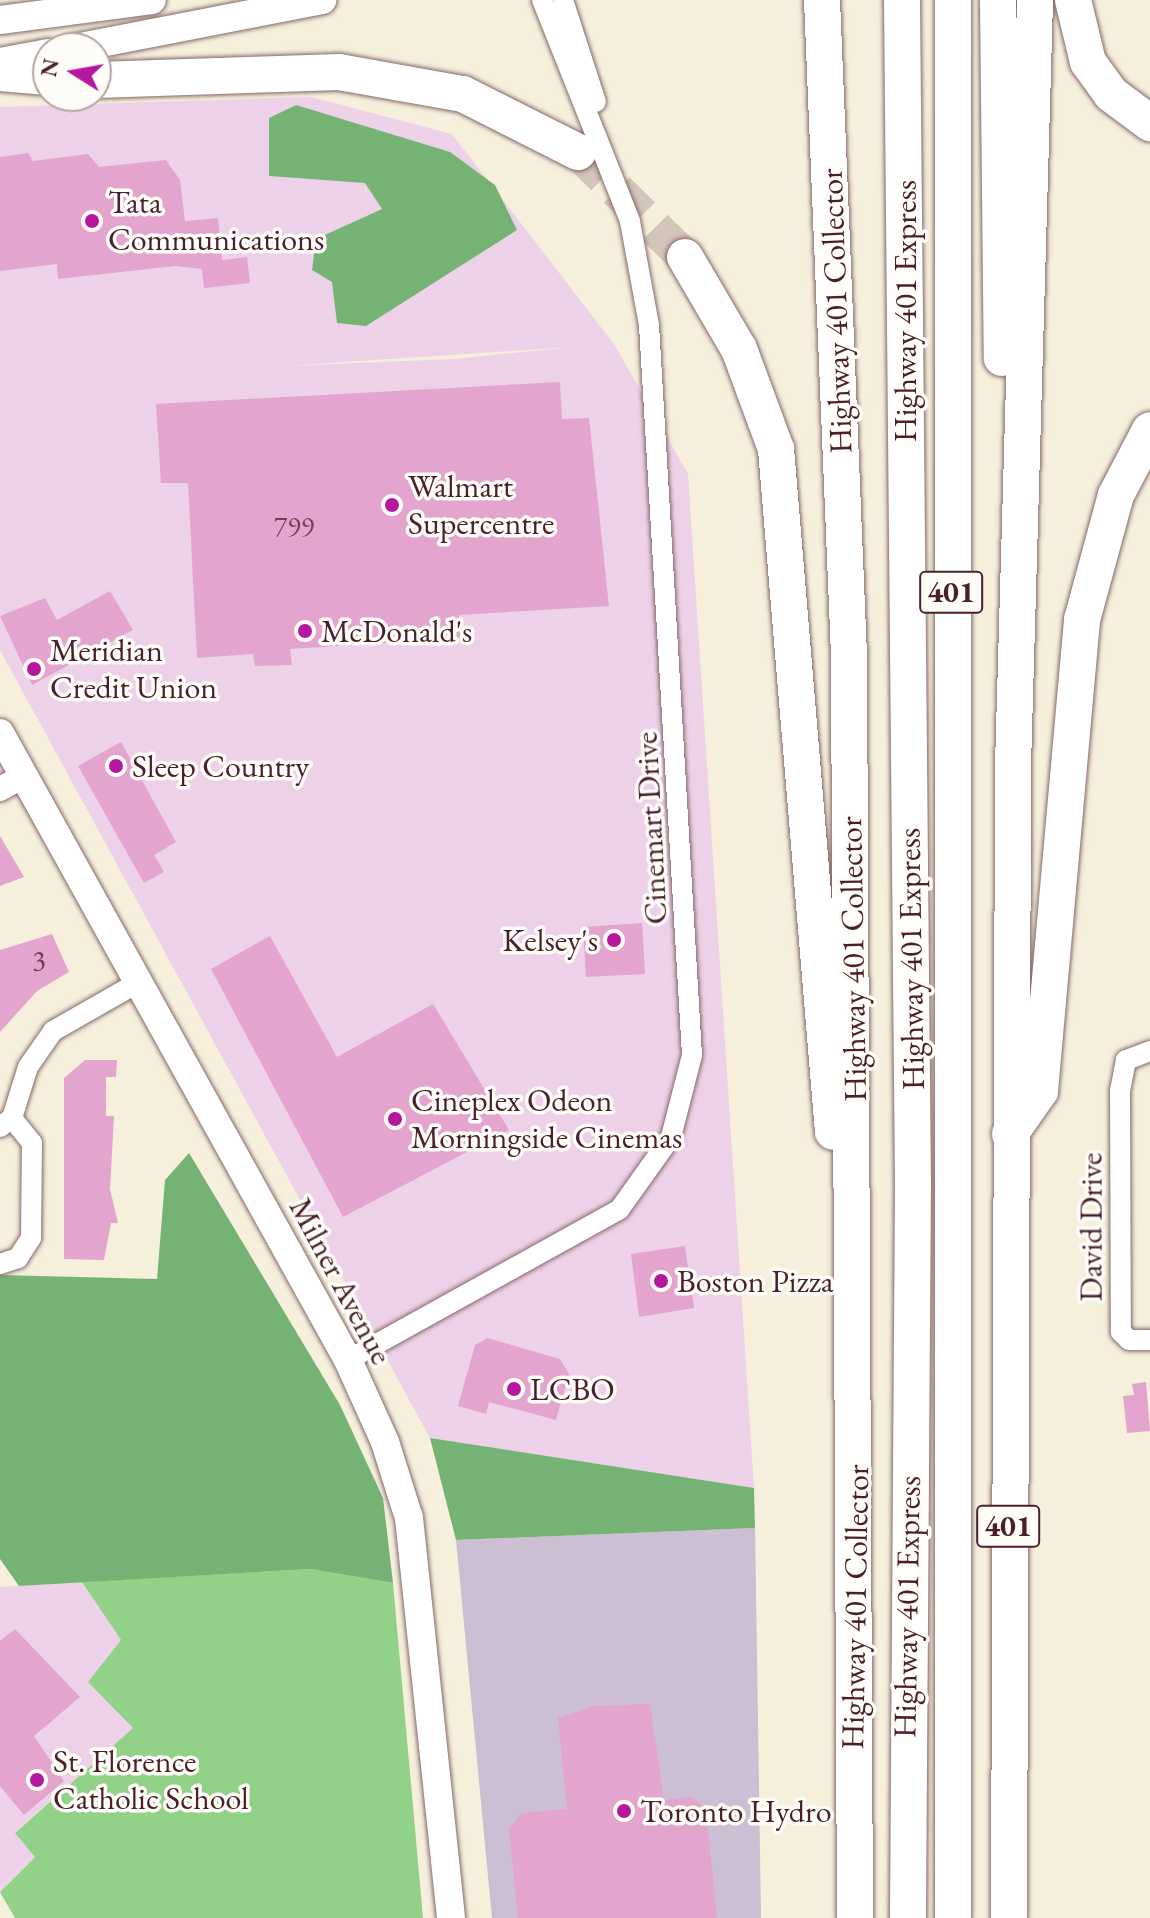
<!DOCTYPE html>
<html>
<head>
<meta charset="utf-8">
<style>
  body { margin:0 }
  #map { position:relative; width:1150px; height:1918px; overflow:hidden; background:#f5efdc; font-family:"EB Garamond",serif }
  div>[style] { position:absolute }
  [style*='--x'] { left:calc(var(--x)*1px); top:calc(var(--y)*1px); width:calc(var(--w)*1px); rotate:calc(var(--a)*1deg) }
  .built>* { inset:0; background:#edd1e9 }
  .industrial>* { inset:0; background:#ccbfd4 }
  .green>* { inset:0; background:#92d188 }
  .forest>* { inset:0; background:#75b374 }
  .building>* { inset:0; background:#e3a4cd }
  .motorway-tunnel>* { height:36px; margin-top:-18px; transform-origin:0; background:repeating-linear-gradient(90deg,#d3c5b9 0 36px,transparent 0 54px) }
  .roads { filter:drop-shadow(0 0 2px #866869) drop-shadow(0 0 2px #866869) }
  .minor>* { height:20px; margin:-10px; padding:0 10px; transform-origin:10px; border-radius:10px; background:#fff }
  .tertiary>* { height:24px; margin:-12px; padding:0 12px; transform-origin:12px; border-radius:12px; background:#fff }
  .secondary>* { height:28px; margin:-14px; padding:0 14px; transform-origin:14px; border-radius:14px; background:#fff }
  .motorway>* { height:36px; margin:-18px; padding:0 18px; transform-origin:18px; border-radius:18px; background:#fff }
  .dots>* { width:22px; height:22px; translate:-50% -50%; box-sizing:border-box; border:4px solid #fdfcf7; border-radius:50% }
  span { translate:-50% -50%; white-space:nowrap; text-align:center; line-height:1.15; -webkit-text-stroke:7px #fdfcf7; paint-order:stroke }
  .number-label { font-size:28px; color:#704054 }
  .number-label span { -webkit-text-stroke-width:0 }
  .shield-label span { padding:2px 6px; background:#fdfcf7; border:2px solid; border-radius:6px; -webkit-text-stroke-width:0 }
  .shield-label { font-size:30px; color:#4a1f2b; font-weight:700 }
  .poi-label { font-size:32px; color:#4a1f2b }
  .left { translate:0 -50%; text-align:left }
  .right { translate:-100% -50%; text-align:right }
  .street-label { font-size:32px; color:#4a1f2b }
  .north { position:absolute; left:32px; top:32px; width:80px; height:80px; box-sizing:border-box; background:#fdfcf7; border:2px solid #b5a4a5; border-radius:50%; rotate:281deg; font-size:22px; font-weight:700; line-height:32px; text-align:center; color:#4a1f2b }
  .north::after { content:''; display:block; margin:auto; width:28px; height:36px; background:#b5179e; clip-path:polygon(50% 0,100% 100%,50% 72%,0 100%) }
</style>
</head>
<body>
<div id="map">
  <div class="built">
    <div style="clip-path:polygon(evenodd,311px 97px,452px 134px,614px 344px,688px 474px,754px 1488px,430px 1438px,0 650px,0 107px,311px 97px,572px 347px,454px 359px,284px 366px,285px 366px,572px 347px)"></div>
    <div style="clip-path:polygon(82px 1582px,121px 1640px,133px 1728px,15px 1832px,35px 1857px,0 1892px,0 1587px)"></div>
  </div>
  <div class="industrial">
    <div style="clip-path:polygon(755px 1528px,761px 1918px,492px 1918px,456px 1540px)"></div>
  </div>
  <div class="green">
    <div style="clip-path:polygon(310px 1569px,393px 1583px,423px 1918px,15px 1918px,0 1892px,35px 1857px,15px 1833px,133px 1728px,88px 1682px,121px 1640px,82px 1582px)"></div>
  </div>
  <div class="forest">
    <div style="clip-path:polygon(296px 105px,450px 152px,495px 185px,517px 230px,366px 326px,337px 323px,332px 282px,312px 270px,316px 239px,382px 209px,365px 183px,269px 176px,269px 118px)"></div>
    <div style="clip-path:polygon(189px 1153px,340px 1405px,383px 1498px,393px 1583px,310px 1569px,19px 1586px,0 1559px,0 1275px,157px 1279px,165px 1180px)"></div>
    <div style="clip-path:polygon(430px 1438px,754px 1488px,755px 1528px,456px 1540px)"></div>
  </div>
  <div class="building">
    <div style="clip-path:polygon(28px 153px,33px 161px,88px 154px,99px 167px,166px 160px,180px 180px,185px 221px,218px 218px,222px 260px,247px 257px,250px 283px,204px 288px,202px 269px,175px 266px,58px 279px,57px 264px,0 271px,0 157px)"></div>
    <div style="clip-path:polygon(560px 382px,562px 419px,589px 418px,609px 606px,459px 615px,461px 638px,290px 649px,292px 665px,255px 666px,253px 654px,197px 658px,188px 483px,161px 483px,156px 404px)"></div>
    <div style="clip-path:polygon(110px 591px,133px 630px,32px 685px,0 616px,45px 598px,57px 620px)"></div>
    <div style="clip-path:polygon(121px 742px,176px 842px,154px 855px,164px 872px,144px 883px,78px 766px)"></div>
    <div style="clip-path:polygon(0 836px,24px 877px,0 886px)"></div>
    <div style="clip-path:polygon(642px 923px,645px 974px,586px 977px,583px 927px)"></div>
    <div style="clip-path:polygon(52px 934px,69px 972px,37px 991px,0 1032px,0 950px)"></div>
    <div style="clip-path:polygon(270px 936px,337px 1057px,433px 1004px,509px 1130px,343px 1217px,211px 969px)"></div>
    <div style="clip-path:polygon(85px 1060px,117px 1060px,116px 1077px,106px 1077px,106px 1116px,114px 1116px,110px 1189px,118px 1223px,111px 1223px,104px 1260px,64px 1259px,64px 1078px)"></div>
    <div style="clip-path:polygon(685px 1246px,694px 1308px,639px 1317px,631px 1254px)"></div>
    <div style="clip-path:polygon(487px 1338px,560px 1359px,569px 1374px,556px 1420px,489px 1402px,486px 1414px,458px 1406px,475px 1345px)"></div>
    <div style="clip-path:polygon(1146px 1382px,1150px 1431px,1127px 1433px,1123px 1396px,1134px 1395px,1132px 1384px)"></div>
    <div style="clip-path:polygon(15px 1629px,80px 1697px,34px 1736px,64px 1781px,24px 1815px,0 1786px,0 1641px)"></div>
    <div style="clip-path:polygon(650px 1704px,664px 1800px,691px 1797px,706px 1809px,717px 1918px,518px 1918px,509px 1829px,522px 1813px,567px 1809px,558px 1718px,594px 1706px)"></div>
  </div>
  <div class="motorway-tunnel">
    <div style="--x:578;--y:152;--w:150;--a:44.5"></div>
  </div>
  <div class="roads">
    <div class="minor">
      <div style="--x:563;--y:0;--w:107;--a:72.1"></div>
      <div style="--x:1150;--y:1051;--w:26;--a:159"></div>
      <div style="--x:1126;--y:1060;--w:31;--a:101"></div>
      <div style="--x:1120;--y:1090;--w:242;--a:89.8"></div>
      <div style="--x:1121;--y:1332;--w:11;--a:45"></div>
      <div style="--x:1129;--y:1340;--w:21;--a:0"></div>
      <div style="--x:0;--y:1127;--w:15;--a:-37"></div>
      <div style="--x:12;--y:1118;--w:53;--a:-72.6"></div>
      <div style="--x:28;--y:1067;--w:44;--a:-55.2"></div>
      <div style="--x:53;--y:1031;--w:99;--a:-29.7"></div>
      <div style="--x:0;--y:1264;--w:19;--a:-18"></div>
      <div style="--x:18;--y:1258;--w:24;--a:-57"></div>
      <div style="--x:31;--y:1238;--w:95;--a:-89.4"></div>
      <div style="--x:32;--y:1143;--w:32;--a:-129"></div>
      <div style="--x:348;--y:1360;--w:310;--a:-29"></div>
      <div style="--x:619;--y:1210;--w:90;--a:-54.5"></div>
      <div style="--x:671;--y:1137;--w:85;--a:-75.6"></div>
      <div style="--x:692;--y:1055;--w:731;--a:-93.37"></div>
      <div style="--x:649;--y:325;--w:106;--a:-100.4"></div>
      <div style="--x:630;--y:221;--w:238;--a:-111.7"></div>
    </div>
    <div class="tertiary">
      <div style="--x:0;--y:789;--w:26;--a:-29"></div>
    </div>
    <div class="secondary">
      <div style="--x:0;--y:20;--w:153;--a:-7.5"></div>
      <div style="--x:75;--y:48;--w:252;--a:-11"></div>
      <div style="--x:0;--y:62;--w:49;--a:-10.6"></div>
      <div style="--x:0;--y:733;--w:717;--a:60.97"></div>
      <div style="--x:348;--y:1360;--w:90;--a:65.7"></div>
      <div style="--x:385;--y:1442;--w:80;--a:72.5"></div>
      <div style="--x:409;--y:1518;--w:402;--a:84"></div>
    </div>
    <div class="motorway">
      <div style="--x:822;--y:0;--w:656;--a:87.64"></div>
      <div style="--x:849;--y:655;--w:1263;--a:89.73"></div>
      <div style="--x:902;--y:0;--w:1180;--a:89.47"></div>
      <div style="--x:913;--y:1180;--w:738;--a:90.39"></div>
      <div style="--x:953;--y:0;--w:1918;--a:90"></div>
      <div style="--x:998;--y:0;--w:358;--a:89.4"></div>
      <div style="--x:1073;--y:0;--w:64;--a:76.4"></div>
      <div style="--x:1088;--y:62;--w:39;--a:54"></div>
      <div style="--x:1111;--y:94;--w:49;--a:36.6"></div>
      <div style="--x:0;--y:73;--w:48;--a:4.8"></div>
      <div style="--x:96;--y:80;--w:243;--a:-1.9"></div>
      <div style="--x:339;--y:72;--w:126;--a:10.1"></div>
      <div style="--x:463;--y:94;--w:129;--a:26.8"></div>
      <div style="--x:685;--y:257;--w:107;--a:59.6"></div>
      <div style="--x:739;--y:349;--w:107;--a:69.7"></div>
      <div style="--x:776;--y:449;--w:685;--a:85.23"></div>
      <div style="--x:1010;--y:1134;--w:52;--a:-55.1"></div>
      <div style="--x:1040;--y:1091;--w:473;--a:-84.9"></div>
      <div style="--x:1082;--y:620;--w:130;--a:-74.8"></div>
      <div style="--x:1116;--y:495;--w:73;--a:-62.4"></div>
      <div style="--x:1009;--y:1918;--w:1153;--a:-89.8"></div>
      <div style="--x:1013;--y:765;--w:765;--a:-88.35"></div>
    </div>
  </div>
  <div class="dots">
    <div style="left:92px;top:221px;background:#b5179e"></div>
    <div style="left:392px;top:505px;background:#b5179e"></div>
    <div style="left:305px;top:631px;background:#b5179e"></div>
    <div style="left:34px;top:669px;background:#b5179e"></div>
    <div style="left:116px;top:766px;background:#b5179e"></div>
    <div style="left:614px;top:940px;background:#b5179e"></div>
    <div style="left:395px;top:1119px;background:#b5179e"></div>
    <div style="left:661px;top:1281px;background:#b5179e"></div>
    <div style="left:514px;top:1389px;background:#b5179e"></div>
    <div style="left:37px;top:1780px;background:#b5179e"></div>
    <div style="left:624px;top:1811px;background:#b5179e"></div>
  </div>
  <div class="number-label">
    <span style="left:294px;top:526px">799</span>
    <span style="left:39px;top:960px">3</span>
  </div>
  <div class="shield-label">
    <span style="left:951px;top:592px">401</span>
    <span style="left:1008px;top:1526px">401</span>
  </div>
  <div class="poi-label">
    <span class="left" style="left:108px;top:221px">Tata<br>Communications</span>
    <span class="left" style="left:408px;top:505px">Walmart<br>Supercentre</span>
    <span class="left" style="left:321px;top:631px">McDonald's</span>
    <span class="left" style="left:50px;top:669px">Meridian<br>Credit Union</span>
    <span class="left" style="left:132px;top:766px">Sleep Country</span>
    <span class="right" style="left:598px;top:940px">Kelsey's</span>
    <span class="left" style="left:411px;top:1119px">Cineplex Odeon<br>Morningside Cinemas</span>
    <span class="left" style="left:677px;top:1281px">Boston Pizza</span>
    <span class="left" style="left:530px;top:1389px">LCBO</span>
    <span class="left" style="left:53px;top:1780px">St. Florence<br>Catholic School</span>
    <span class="left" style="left:640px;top:1811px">Toronto Hydro</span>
  </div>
  <div class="street-label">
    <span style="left:836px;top:311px;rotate:-92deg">Highway 401 Collector</span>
    <span style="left:905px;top:311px;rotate:-90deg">Highway 401 Express</span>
    <span style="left:651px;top:828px;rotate:-93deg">Cinemart Drive</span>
    <span style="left:853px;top:959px;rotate:-91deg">Highway 401 Collector</span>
    <span style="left:911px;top:959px;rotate:-91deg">Highway 401 Express</span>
    <span style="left:1091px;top:1227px;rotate:-90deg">David Drive</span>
    <span style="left:341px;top:1281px;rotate:62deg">Milner Avenue</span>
    <span style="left:855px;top:1607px;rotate:-89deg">Highway 401 Collector</span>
    <span style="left:907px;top:1607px;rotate:-89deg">Highway 401 Express</span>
  </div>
  <div class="north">N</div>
</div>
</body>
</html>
